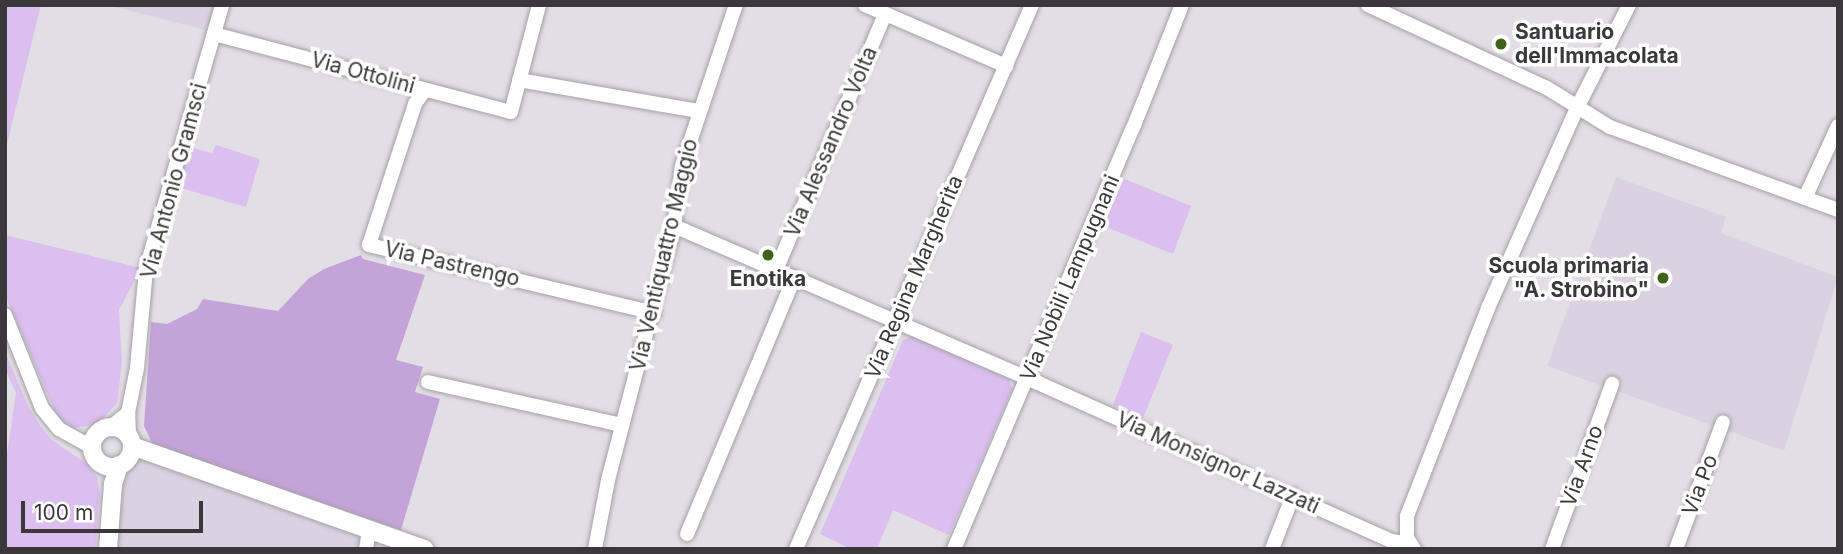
<!DOCTYPE html>
<html>
<head>
<meta charset="utf-8">
<style>
  body { margin:0 }
  #map { position:relative; width:1843px; height:554px; overflow:hidden; background:#e2dee5; font-family:Inter,sans-serif }
  div>[style] { position:absolute }
  [style*='--x'] { left:calc(var(--x)*1px); top:calc(var(--y)*1px); width:calc(var(--w)*1px); rotate:calc(var(--a)*1deg) }
  .built>* { inset:0; background:#dad2e0 }
  .green>* { inset:0; background:#dbbfee }
  .forest>* { inset:0; background:#c4a3d9 }
  .roads { filter:drop-shadow(0 0 2px #a4a0a7) drop-shadow(0 0 2px #a4a0a7) }
  .minor>* { height:14px; margin:-7px; padding:0 7px; transform-origin:7px; border-radius:7px; background:#fff }
  .tertiary>* { height:18px; margin:-9px; padding:0 9px; transform-origin:9px; border-radius:9px; background:#fff }
  .tertiary>.ring { margin:-9px; padding:0; box-sizing:content-box; background:none; border:18px solid #fff; border-radius:50% }
  .dots>* { width:19px; height:19px; translate:-50% -50%; box-sizing:border-box; border:4px solid #fff; border-radius:50% }
  span { translate:-50% -50%; white-space:nowrap; text-align:center; line-height:1.15; -webkit-text-stroke:7px #fff; paint-order:stroke }
  .poi-label { font-size:21px; color:#3a383b; font-weight:700 }
  .left { translate:0 -50%; text-align:left }
  .right { translate:-100% -50%; text-align:right }
  .street-label { font-size:21px; color:#3a383b }
  .frame { position:absolute; inset:0; border:7px solid #3a383b; pointer-events:none }
  .scale { position:absolute; left:21px; top:501px; width:182px; height:32px; box-sizing:border-box; border:4px solid #3a383b; border-top:0; padding-left:9px; font-size:21px; line-height:24px; white-space:nowrap; color:#3a383b; -webkit-text-stroke:5px #fff; paint-order:stroke }
</style>
</head>
<body>
<div id="map">
  <div class="built">
    <div style="clip-path:polygon(107px 5px,220px 5px,213px 32px)"></div>
    <div style="clip-path:polygon(1616px 177px,1726px 217px,1721px 233px,1838px 277px,1784px 451px,1547px 366px)"></div>
    <div style="clip-path:polygon(132px 458px,170px 462px,414px 549px,110px 549px,122px 467px)"></div>
  </div>
  <div class="green">
    <div style="clip-path:polygon(5px 5px,41px 5px,5px 152px)"></div>
    <div style="clip-path:polygon(216px 145px,260px 159px,246px 207px,174px 186px,185px 146px,212px 153px)"></div>
    <div style="clip-path:polygon(1122px 178px,1191px 206px,1173px 254px,1101px 225px)"></div>
    <div style="clip-path:polygon(5px 235px,141px 268px,119px 310px,122px 363px,117px 403px,98px 424px,73px 428px,59px 418px,53px 407px,5px 295px)"></div>
    <div style="clip-path:polygon(1141px 332px,1173px 345px,1143px 418px,1113px 405px)"></div>
    <div style="clip-path:polygon(913px 336px,1009px 379px,1012px 390px,949px 535px,893px 510px,877px 549px,851px 549px,820px 534px,903px 340px)"></div>
    <div style="clip-path:polygon(5px 352px,28px 406px,41px 427px,52px 440px,87px 464px,97px 477px,100px 494px,95px 549px,5px 549px,5px 468px,16px 393px,5px 369px)"></div>
  </div>
  <div class="forest">
    <div style="clip-path:polygon(361px 255px,363px 259px,425px 275px,396px 360px,423px 367px,415px 392px,440px 399px,401px 530px,153px 445px,144px 426px,151px 322px,167px 324px,197px 309px,203px 299px,278px 311px,308px 279px,324px 269px)"></div>
  </div>
  <div class="roads">
    <div class="minor">
      <div style="--x:865;--y:5;--w:154;--a:23.4"></div>
      <div style="--x:1368;--y:5;--w:197;--a:24.9"></div>
      <div style="--x:1547;--y:88;--w:74;--a:31.8"></div>
      <div style="--x:1610;--y:127;--w:243;--a:20"></div>
      <div style="--x:214;--y:34;--w:307;--a:14.7"></div>
      <div style="--x:511;--y:112;--w:111;--a:-75.3"></div>
      <div style="--x:519;--y:80;--w:182;--a:9.8"></div>
      <div style="--x:425;--y:90;--w:17;--a:126"></div>
      <div style="--x:415;--y:104;--w:148;--a:108.1"></div>
      <div style="--x:369;--y:245;--w:293;--a:13.4"></div>
      <div style="--x:1805;--y:198;--w:79;--a:-65.4"></div>
      <div style="--x:674;--y:226;--w:384;--a:23.3"></div>
      <div style="--x:1027;--y:378;--w:399;--a:24.1"></div>
      <div style="--x:1391;--y:541;--w:19;--a:9"></div>
      <div style="--x:776;--y:270;--w:278;--a:-66.9"></div>
      <div style="--x:5;--y:315;--w:100;--a:68.3"></div>
      <div style="--x:42;--y:408;--w:27;--a:51"></div>
      <div style="--x:59;--y:429;--w:38;--a:29"></div>
      <div style="--x:428;--y:382;--w:199;--a:12.5"></div>
      <div style="--x:112;--y:426;--w:21;--a:-39"></div>
      <div style="--x:129;--y:436;--w:23;--a:-92"></div>
      <div style="--x:128;--y:413;--w:46;--a:-78.7"></div>
      <div style="--x:137;--y:368;--w:99;--a:-84.8"></div>
      <div style="--x:146;--y:269;--w:275;--a:-73.9"></div>
      <div style="--x:687;--y:534;--w:277;--a:-67.3"></div>
      <div style="--x:366;--y:549;--w:19;--a:-81"></div>
      <div style="--x:595;--y:549;--w:70;--a:-79.3"></div>
      <div style="--x:608;--y:480;--w:262;--a:-75.4"></div>
      <div style="--x:674;--y:226;--w:61;--a:-82.4"></div>
      <div style="--x:682;--y:166;--w:170;--a:-71.5"></div>
      <div style="--x:796;--y:549;--w:593;--a:-66.55"></div>
      <div style="--x:954;--y:549;--w:457;--a:-67"></div>
      <div style="--x:1133;--y:128;--w:132;--a:-68.3"></div>
      <div style="--x:1272;--y:549;--w:58;--a:-68.7"></div>
      <div style="--x:1414;--y:549;--w:13;--a:-122"></div>
      <div style="--x:1407;--y:538;--w:22;--a:-90"></div>
      <div style="--x:1407;--y:516;--w:223;--a:-68.7"></div>
      <div style="--x:1488;--y:308;--w:221;--a:-66"></div>
      <div style="--x:1578;--y:106;--w:113;--a:-63.2"></div>
      <div style="--x:1552;--y:549;--w:176;--a:-70"></div>
      <div style="--x:1676;--y:549;--w:135;--a:-69.7"></div>
    </div>
    <div class="tertiary">
      <div class="ring" style="left:92px;top:427px;width:22px;height:22px"></div>
      <div style="--x:132;--y:446;--w:310;--a:19.4"></div>
      <div style="--x:108;--y:549;--w:65;--a:-85.6"></div>
      <div style="--x:113;--y:484;--w:20;--a:-72"></div>
    </div>
  </div>
  <div class="dots">
    <div style="left:1501px;top:44px;background:#3f6119"></div>
    <div style="left:768px;top:255px;background:#3f6119"></div>
    <div style="left:1663px;top:278px;background:#3f6119"></div>
  </div>
  <div class="poi-label">
    <span class="left" style="left:1515px;top:44px">Santuario<br>dell'Immacolata</span>
    <span class="right" style="left:1649px;top:278px">Scuola primaria<br>"A. Strobino"</span>
    <span style="left:768px;top:279px">Enotika</span>
  </div>
  <div class="street-label">
    <span style="left:363px;top:73px;rotate:15deg">Via Ottolini</span>
    <span style="left:831px;top:142px;rotate:-67deg">Via Alessandro Volta</span>
    <span style="left:174px;top:181px;rotate:-75deg">Via Antonio Gramsci</span>
    <span style="left:664px;top:255px;rotate:-77deg">Via Ventiquattro Maggio</span>
    <span style="left:452px;top:264px;rotate:13deg">Via Pastrengo</span>
    <span style="left:914px;top:277px;rotate:-67deg">Via Regina Margherita</span>
    <span style="left:1070px;top:278px;rotate:-67deg">Via Nobili Lampugnani</span>
    <span style="left:1218px;top:463px;rotate:24deg">Via Monsignor Lazzati</span>
    <span style="left:1582px;top:466px;rotate:-70deg">Via Arno</span>
    <span style="left:1700px;top:485px;rotate:-69deg">Via Po</span>
  </div>
  <div class="frame"></div>
  <div class="scale">100 m</div>
</div>
</body>
</html>
